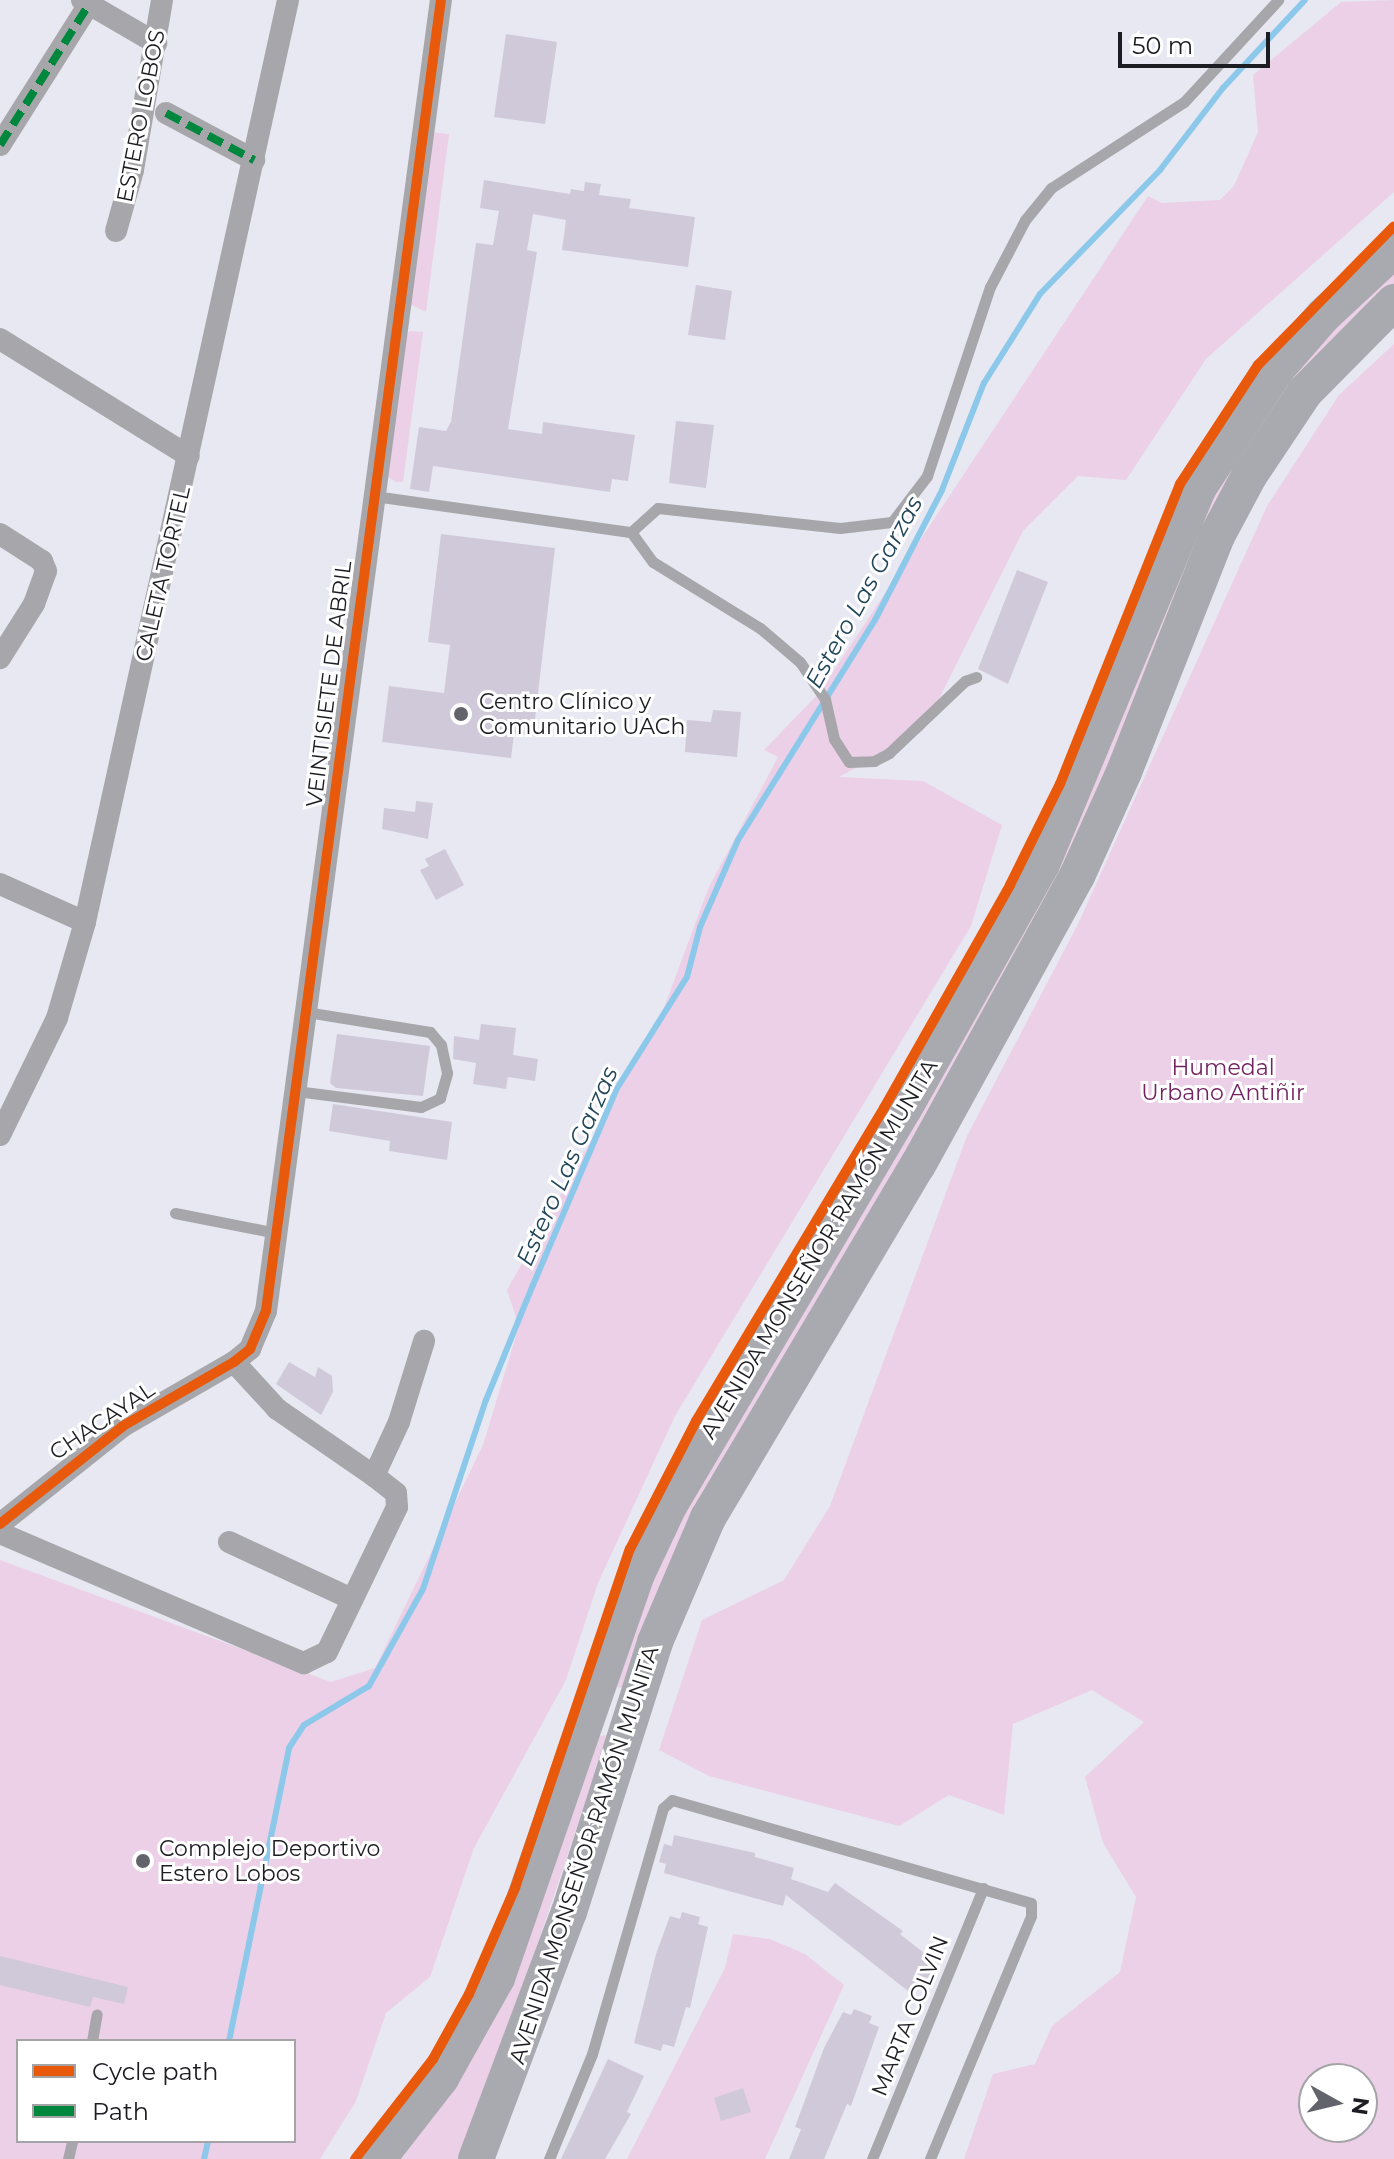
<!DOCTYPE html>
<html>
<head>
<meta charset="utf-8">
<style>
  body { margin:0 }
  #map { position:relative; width:1394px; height:2159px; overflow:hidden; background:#e8e8f2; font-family:Montserrat,sans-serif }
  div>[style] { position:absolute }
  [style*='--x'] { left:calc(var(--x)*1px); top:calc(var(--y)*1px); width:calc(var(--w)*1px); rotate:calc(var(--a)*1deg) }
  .green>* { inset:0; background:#ebd0e7 }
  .stream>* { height:6px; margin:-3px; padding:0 3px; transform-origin:3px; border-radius:3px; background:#8cc8ea }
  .building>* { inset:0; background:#d0c9da }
  .lane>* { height:11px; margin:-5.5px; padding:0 5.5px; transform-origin:5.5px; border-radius:5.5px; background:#a7a7ab }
  .street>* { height:22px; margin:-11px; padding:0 11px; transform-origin:11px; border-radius:11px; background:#a7a7ab }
  .primary>* { height:36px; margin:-18px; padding:0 18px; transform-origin:18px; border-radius:18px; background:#a9aab0 }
  .quiet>* { height:8px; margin-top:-4px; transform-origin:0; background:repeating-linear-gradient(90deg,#00873e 0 16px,transparent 0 24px) }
  .cycleway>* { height:10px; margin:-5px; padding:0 5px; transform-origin:5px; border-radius:5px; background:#e8590c }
  .dots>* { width:22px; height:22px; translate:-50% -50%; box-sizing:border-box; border:4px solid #fff; border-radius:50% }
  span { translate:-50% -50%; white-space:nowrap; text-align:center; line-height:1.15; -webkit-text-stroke:6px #fff; paint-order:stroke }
  .street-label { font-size:22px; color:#1c1c23 }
  .poi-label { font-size:22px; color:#1c1c23 }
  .left { translate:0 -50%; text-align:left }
  .park-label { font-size:22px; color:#752463 }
  .water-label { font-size:24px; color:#21465a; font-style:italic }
  .legend { position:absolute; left:16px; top:2039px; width:280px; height:104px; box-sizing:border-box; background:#fff; border:2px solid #a4a4a7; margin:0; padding:10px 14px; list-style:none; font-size:24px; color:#1c1c23 }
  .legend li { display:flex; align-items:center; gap:16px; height:40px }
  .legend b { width:40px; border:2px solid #a4a4a7 }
  .north { position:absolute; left:1298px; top:2063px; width:80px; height:80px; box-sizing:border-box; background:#fff; border:2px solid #a4a4a7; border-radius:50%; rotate:98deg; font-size:22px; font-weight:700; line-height:32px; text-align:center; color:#1c1c23 }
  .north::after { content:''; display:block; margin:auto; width:28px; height:36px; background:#63636b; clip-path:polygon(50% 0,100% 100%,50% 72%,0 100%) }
  .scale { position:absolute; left:1118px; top:32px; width:152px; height:36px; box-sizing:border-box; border:4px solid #1c1c23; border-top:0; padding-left:10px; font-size:24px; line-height:28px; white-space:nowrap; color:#1c1c23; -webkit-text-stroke:6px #fff; paint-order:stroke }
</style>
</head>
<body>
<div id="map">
  <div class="green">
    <div style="clip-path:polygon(evenodd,1394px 0,1394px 192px,1206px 359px,1126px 480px,1078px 476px,1023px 531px,923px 731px,839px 777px,923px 781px,1002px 825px,971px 926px,675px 1416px,598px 1583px,566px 1680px,474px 1848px,430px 1977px,386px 2013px,356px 2101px,320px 2159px,0 2159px,0 1560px,331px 1682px,375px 1668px,483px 1445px,519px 1326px,507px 1290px,661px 1016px,708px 889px,778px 757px,764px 750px,819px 693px,1148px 196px,1162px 203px,1220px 200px,1234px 186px,1258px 132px,1253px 75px,1341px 2px,1394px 0,18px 2041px,294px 2041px,294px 2141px,18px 2141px,18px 2041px)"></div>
    <div style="clip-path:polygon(430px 132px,449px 134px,426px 312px,408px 303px)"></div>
    <div style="clip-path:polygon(1394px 264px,1394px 288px,1311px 371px,1113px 771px,626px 1689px,617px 1687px,659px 1553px,829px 1251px,1251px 421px)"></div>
    <div style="clip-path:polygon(410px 331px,423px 332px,403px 482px,396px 482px,384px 474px,404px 336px)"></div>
    <div style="clip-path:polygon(evenodd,1394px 344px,1394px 2159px,964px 2159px,993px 2074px,1035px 2064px,1052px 2026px,1120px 1972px,1136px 1897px,1103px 1843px,1085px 1777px,1144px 1722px,1092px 1690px,1013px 1724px,1004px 1815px,949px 1795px,899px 1826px,709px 1776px,659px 1750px,702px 1620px,784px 1580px,830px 1506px,967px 1136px,1078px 924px,1267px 506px,1339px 395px,1394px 344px,1314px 2079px,1362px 2079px,1362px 2127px,1314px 2127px,1314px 2079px)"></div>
    <div style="clip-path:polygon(608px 1735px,465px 2159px,401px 2159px,421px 2133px,598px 1736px)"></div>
    <div style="clip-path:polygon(733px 1934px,770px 1939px,805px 1954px,844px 1985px,765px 2159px,627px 2159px,725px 1968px)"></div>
  </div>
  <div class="stream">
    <div style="--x:229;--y:2041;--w:299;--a:-78.4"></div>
    <div style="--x:289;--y:1748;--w:27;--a:-57"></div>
    <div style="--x:304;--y:1725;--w:76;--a:-31"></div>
    <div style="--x:369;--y:1686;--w:111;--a:-60.9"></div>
    <div style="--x:423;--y:1589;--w:199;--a:-71.6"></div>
    <div style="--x:486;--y:1400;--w:124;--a:-67.8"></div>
    <div style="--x:533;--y:1285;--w:212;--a:-66.9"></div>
    <div style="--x:616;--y:1090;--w:133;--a:-57.9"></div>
    <div style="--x:687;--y:977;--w:52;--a:-75.4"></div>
    <div style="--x:700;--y:927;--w:95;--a:-66.4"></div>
    <div style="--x:738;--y:840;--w:259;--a:-58.1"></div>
    <div style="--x:875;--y:620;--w:146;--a:-62.7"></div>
    <div style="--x:942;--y:490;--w:115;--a:-68.6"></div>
    <div style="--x:984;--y:383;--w:105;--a:-57.8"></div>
    <div style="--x:1040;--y:294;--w:173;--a:-45.9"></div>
    <div style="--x:1160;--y:170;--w:103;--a:-52.5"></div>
    <div style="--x:1223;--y:88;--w:120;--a:-47"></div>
    <div style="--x:204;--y:2159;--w:18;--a:-77"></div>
  </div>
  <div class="building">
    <div style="clip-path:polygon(506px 34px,557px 42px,545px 124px,494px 117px)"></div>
    <div style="clip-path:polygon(484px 180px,570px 194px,571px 189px,584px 191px,585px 182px,601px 184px,599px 195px,631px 199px,629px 208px,695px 217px,688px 267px,562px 250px,566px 220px,533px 214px,527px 250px,537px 252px,508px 429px,542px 434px,543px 422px,635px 435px,628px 481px,612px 479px,610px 492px,433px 466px,429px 492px,410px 489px,419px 427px,446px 431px,451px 422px,476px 243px,493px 245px,499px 211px,480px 208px)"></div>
    <div style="clip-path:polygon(696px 285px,732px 291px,725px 340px,688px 335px)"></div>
    <div style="clip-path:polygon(676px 421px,714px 425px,706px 488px,669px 483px)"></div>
    <div style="clip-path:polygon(441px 534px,555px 548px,533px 736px,514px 734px,511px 758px,382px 742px,389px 686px,444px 693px,450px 645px,428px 642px)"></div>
    <div style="clip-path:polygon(1017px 570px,1048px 582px,1008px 684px,978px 669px)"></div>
    <div style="clip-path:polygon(713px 710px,741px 712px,737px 757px,685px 752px,687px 720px,711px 722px)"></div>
    <div style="clip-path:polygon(416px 801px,433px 803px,428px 839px,382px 829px,384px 808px,415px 812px)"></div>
    <div style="clip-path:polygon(445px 849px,464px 885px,436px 900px,420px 870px,429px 866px,425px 859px)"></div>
    <div style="clip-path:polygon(481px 1024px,516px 1028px,513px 1055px,538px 1059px,535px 1081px,508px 1077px,506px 1089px,473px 1084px,476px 1063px,453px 1059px,454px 1036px,479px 1040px)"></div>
    <div style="clip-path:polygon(337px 1034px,430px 1046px,423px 1096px,336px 1088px,330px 1083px)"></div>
    <div style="clip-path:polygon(333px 1104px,452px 1122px,447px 1160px,389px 1151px,390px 1141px,329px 1131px)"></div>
    <div style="clip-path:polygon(289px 1362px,315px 1377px,318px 1367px,332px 1376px,333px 1392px,321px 1415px,276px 1384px)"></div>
    <div style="clip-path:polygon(674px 1835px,755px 1853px,755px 1857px,794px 1868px,791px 1879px,828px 1892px,835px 1883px,903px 1931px,900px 1934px,933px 1960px,926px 1969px,931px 1973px,920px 1988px,914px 1983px,908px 1991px,786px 1895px,783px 1906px,664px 1873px,666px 1864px,659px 1862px,664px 1844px,672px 1846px)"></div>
    <div style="clip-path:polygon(682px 1912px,700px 1917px,698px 1924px,708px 1927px,690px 2008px,686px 2007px,674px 2047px,663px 2044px,661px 2051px,634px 2043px,656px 1954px,670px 1916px,680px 1919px)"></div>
    <div style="clip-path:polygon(0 1956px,128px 1987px,124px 2004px,93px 1997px,90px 2007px,0 1985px)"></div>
    <div style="clip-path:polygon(854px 2009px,872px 2016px,869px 2023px,879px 2027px,851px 2106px,847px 2104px,824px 2159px,789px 2159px,801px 2129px,795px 2127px,824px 2048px,843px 2012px,851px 2015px)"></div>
    <div style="clip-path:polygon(608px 2059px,644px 2076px,627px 2112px,631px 2114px,605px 2159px,561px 2159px)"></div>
    <div style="clip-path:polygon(743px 2088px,751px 2112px,721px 2121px,714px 2098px)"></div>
  </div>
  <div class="lane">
    <div style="--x:374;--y:496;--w:260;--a:8"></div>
    <div style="--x:631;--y:532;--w:36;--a:-42"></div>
    <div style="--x:658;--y:508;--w:183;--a:6.3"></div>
    <div style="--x:840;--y:528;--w:52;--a:-6.6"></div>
    <div style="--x:892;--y:522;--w:58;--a:-52.7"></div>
    <div style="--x:927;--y:476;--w:199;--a:-71.6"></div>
    <div style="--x:990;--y:287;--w:76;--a:-62.4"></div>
    <div style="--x:1025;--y:220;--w:41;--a:-50.9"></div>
    <div style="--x:1051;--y:188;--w:158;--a:-32.9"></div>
    <div style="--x:1184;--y:102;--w:139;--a:-47.3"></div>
    <div style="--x:631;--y:532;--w:37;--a:54"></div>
    <div style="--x:653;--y:562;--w:126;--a:31.7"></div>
    <div style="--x:760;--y:628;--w:52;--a:40.4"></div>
    <div style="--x:800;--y:662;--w:45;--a:56"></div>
    <div style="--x:825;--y:699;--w:41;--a:77.3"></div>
    <div style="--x:834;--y:739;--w:27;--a:57"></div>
    <div style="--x:849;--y:762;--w:25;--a:-2"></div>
    <div style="--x:874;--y:761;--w:17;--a:-28"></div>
    <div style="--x:889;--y:753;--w:105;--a:-43.5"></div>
    <div style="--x:965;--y:681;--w:12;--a:-20"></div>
    <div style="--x:296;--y:1091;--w:126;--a:7.3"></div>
    <div style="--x:421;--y:1107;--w:21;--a:-25"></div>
    <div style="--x:440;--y:1098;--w:26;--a:-74"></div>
    <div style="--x:447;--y:1073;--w:29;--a:-102"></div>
    <div style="--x:441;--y:1045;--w:17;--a:-130"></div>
    <div style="--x:430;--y:1032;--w:126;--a:-170.8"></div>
    <div style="--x:175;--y:1213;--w:104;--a:11.1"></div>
    <div style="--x:92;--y:2041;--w:27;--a:-80"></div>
    <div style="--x:68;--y:2159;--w:18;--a:-77"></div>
    <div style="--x:549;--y:2159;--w:113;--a:-67.7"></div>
    <div style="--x:592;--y:2054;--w:256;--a:-73.9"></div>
    <div style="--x:663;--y:1808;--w:12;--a:-42"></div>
    <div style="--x:672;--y:1800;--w:373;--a:16"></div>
    <div style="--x:1031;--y:1903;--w:13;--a:90"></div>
    <div style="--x:1031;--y:1916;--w:263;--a:112.6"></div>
    <div style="--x:872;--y:2159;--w:293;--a:-67.7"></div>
  </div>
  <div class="street">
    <div style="--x:82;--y:0;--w:86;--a:30.2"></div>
    <div style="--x:166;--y:113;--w:100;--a:28.1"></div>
    <div style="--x:0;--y:145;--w:167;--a:-57.7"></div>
    <div style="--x:116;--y:231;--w:63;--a:-74.4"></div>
    <div style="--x:133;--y:170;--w:172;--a:-80.3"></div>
    <div style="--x:0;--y:339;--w:222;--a:31.8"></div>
    <div style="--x:0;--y:534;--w:50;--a:32.7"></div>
    <div style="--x:42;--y:561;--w:11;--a:68"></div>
    <div style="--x:46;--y:571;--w:35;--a:110"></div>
    <div style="--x:34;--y:604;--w:64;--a:122.2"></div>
    <div style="--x:0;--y:884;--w:93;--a:24.1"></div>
    <div style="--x:0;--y:1135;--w:130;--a:-64"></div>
    <div style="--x:57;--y:1018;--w:100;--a:-73.7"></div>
    <div style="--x:85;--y:922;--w:944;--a:-77.58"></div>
    <div style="--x:234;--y:1362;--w:64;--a:47.5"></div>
    <div style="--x:277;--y:1409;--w:118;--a:34.6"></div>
    <div style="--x:0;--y:1524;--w:157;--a:-38.5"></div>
    <div style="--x:123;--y:1426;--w:128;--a:-30"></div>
    <div style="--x:234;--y:1362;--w:21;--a:-39"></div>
    <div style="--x:250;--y:1349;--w:41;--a:-67.2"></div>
    <div style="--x:266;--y:1311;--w:1323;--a:-82.4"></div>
    <div style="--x:0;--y:1533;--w:331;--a:23.2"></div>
    <div style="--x:304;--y:1663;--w:25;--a:-26"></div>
    <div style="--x:327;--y:1652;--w:161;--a:-64.2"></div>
    <div style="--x:397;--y:1507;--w:14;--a:-94"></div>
    <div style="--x:396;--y:1493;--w:28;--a:-142"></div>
    <div style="--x:374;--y:1476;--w:60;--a:-65.2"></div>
    <div style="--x:399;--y:1422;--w:85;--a:-72.8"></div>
    <div style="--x:229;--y:1542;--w:136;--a:24.9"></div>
  </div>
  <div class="primary">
    <div style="--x:378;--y:2159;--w:103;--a:-52.1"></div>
    <div style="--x:441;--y:2078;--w:115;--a:-60.8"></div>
    <div style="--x:497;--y:1978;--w:428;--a:-70.9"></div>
    <div style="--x:637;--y:1574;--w:75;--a:-64.8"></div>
    <div style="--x:669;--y:1506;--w:461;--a:-59.4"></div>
    <div style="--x:904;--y:1109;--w:281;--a:-60.6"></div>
    <div style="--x:1042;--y:864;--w:408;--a:-67.4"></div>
    <div style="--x:1199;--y:487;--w:141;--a:-56.5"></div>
    <div style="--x:1277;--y:369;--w:70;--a:-49"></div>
    <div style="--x:1323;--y:316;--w:97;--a:-42.9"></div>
    <div style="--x:476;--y:2159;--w:264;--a:-69.4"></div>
    <div style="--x:569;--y:1912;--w:283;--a:-72.3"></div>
    <div style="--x:655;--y:1642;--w:135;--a:-66.9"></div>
    <div style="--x:708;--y:1518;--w:411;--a:-59.3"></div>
    <div style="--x:918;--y:1165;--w:330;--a:-61.2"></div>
    <div style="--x:1077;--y:876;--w:114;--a:-65.7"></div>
    <div style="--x:1124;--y:772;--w:254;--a:-68.5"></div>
    <div style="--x:1217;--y:536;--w:68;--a:-61.9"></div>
    <div style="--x:1249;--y:476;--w:101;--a:-56.3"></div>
    <div style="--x:1305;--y:392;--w:127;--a:-45.3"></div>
  </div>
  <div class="quiet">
    <div style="--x:166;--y:113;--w:100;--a:28.1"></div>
    <div style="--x:0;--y:145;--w:167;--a:-57.7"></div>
  </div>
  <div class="cycleway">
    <div style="--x:0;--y:1524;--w:157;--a:-38.5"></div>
    <div style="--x:123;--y:1426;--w:128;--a:-30"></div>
    <div style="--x:234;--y:1362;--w:21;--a:-39"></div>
    <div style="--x:250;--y:1349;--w:41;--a:-67.2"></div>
    <div style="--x:266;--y:1311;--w:1323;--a:-82.4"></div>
    <div style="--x:355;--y:2159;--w:127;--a:-52"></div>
    <div style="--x:433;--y:2059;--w:74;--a:-61"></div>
    <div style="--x:469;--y:1994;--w:116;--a:-66.5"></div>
    <div style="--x:515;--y:1888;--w:358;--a:-71.3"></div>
    <div style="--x:630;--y:1549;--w:144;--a:-62.7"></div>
    <div style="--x:696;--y:1421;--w:365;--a:-59"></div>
    <div style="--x:884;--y:1108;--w:256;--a:-60.5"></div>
    <div style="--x:1010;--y:885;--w:113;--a:-63.7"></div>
    <div style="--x:1060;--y:784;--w:323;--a:-68.2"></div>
    <div style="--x:1180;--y:484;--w:142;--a:-56.8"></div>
    <div style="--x:1258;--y:365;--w:194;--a:-45.6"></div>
  </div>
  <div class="dots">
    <div style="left:461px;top:714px;background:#63636b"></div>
    <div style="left:143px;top:1861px;background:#63636b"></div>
  </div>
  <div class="street-label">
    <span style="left:141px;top:116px;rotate:-79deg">ESTERO LOBOS</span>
    <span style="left:163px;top:574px;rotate:-77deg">CALETA TORTEL</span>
    <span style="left:329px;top:684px;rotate:-83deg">VEINTISIETE DE ABRIL</span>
    <span style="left:819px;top:1249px;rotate:-59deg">AVENIDA MONSEÑOR RAMÓN MUNITA</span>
    <span style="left:102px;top:1421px;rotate:-34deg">CHACAYAL</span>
    <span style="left:584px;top:1855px;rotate:-72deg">AVENIDA MONSEÑOR RAMÓN MUNITA</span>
    <span style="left:910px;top:2016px;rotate:-68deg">MARTA COLVIN</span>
  </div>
  <div class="poi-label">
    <span class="left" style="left:479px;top:714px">Centro Clínico y<br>Comunitario UACh</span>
    <span class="left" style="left:159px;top:1861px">Complejo Deportivo<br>Estero Lobos</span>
  </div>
  <div class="park-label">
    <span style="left:1223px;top:1080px">Humedal<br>Urbano Antiñir</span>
  </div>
  <div class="water-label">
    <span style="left:864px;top:592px;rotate:-61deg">Estero Las Garzas</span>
    <span style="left:567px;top:1166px;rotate:-66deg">Estero Las Garzas</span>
  </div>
  <ul class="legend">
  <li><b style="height:10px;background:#e8590c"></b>Cycle path</li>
  <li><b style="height:10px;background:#00873e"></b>Path</li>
  </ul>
  <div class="north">N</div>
  <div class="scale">50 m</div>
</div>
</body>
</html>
